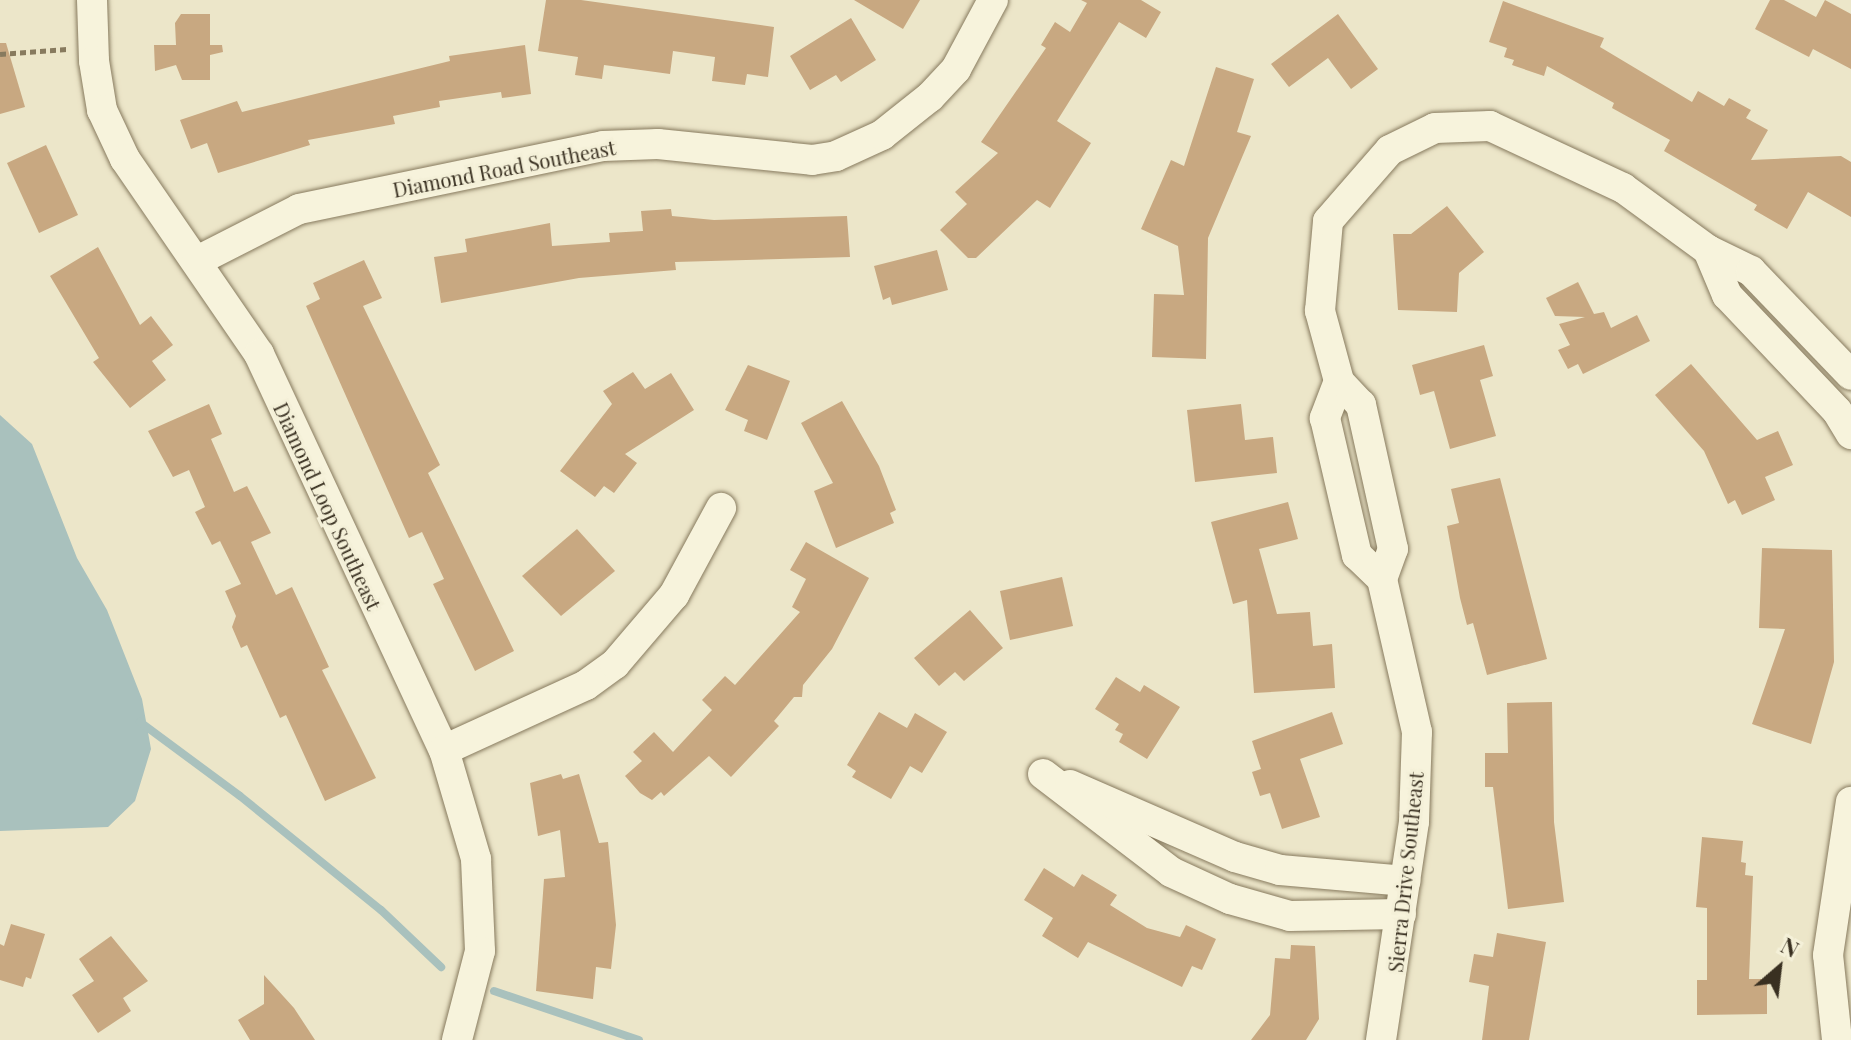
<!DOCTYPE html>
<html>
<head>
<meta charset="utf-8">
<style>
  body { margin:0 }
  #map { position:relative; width:1851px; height:1040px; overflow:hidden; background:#ece6c9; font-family:"Playfair Display",serif }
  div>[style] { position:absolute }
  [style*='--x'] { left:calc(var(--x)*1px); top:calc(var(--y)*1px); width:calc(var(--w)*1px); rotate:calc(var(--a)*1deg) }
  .water>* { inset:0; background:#a9c1bd }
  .stream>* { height:8px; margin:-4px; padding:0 4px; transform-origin:4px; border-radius:4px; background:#a9c1bd }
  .building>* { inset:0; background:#c8a881 }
  .path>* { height:5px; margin-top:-2.5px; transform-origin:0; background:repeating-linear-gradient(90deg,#877a5e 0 6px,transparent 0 10px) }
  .roads { filter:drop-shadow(0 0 2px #877a5e) drop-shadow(0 0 2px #877a5e) }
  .minor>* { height:30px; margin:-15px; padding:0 15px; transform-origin:15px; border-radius:15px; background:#f7f3dc }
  span { translate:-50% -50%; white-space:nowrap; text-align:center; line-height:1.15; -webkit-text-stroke:6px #f4f0d8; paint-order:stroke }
  .street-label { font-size:20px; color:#393021 }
  .north { position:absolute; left:1739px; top:928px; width:80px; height:80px; -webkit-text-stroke:6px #f4f0d8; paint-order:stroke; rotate:28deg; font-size:22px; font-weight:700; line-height:32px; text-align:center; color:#393021 }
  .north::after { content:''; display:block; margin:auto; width:28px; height:36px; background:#393021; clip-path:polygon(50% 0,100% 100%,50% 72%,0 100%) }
</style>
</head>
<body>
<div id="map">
  <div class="water">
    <div style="clip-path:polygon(0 415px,32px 444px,77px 558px,107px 610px,142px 699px,151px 749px,135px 801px,108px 827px,0 831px)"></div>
  </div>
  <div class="stream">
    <div style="--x:140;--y:722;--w:124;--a:36.5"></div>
    <div style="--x:240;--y:796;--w:181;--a:39"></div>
    <div style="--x:381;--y:910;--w:83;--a:43.5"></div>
    <div style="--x:494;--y:991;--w:153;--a:18.7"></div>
  </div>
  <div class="building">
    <div style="clip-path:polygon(546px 0,581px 0,774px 27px,768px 77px,747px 74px,745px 85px,712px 81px,715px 57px,673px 51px,670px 74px,604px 65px,602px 79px,575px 75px,578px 57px,538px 51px)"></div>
    <div style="clip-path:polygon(854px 0,920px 0,903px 29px)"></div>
    <div style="clip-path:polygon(1081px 0,1141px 0,1161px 12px,1146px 38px,1119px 22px,1057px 121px,1091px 143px,1050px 208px,1037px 200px,976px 258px,968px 258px,940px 230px,967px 204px,955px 192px,998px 153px,981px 142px,1046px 48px,1041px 45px,1055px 22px,1070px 32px,1087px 3px)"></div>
    <div style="clip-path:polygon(1770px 0,1784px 0,1816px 17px,1825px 0,1851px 14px,1851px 69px,1813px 49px,1809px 57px,1755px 29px)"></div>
    <div style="clip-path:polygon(1503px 1px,1604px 38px,1600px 47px,1692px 102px,1698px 91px,1724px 106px,1729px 98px,1751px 110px,1746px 118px,1768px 130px,1751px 160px,1841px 156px,1851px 162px,1851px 217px,1808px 192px,1787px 229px,1754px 210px,1757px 205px,1664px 151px,1670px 140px,1612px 108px,1614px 103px,1547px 66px,1544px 76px,1512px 65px,1514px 60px,1504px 57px,1507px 48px,1489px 42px)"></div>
    <div style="clip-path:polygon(181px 14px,210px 14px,210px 45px,222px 45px,223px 52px,210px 55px,210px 80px,182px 80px,176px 65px,155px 71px,154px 45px,176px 45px,175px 23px)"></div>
    <div style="clip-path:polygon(1338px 14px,1378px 69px,1351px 89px,1328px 58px,1289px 87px,1271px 64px)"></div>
    <div style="clip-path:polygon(851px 18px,876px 60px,841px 82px,836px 75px,810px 90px,790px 56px)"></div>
    <div style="clip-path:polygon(0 43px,6px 43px,25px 107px,0 114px)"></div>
    <div style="clip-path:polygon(525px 45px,531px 94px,502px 98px,501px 92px,439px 101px,440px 107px,393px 116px,395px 124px,308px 140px,310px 145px,218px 173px,207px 143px,191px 149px,180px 120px,237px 101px,242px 112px,450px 61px,449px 56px)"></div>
    <div style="clip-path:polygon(1216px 67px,1254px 79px,1237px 132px,1251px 136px,1208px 238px,1206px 359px,1152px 357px,1154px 294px,1184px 295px,1178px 246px,1141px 229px,1171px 160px,1184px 166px)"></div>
    <div style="clip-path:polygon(46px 145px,78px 215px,39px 233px,7px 163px)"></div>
    <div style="clip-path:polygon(1447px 206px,1484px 252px,1459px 273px,1457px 312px,1398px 310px,1393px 234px,1411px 234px)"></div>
    <div style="clip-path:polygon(671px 209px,672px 216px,714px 220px,847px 216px,850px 257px,675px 262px,676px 270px,579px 278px,441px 303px,434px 257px,467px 252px,465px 239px,550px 223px,552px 246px,610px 242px,609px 233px,643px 231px,641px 211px)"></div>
    <div style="clip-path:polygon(98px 247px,140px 325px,151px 316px,173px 345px,152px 361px,166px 380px,130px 408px,93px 362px,99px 358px,50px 276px)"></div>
    <div style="clip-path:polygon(937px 250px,948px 290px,892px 305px,890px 297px,883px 300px,874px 266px)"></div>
    <div style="clip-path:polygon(364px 260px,382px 298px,363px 306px,440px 465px,428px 473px,514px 651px,475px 671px,433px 584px,444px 579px,422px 532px,409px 538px,306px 306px,320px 299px,313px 283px)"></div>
    <div style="clip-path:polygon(1578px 282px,1594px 314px,1604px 312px,1611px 328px,1637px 315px,1650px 341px,1583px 374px,1578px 364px,1568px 369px,1558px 350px,1570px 345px,1559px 324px,1585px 317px,1555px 316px,1546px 298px)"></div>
    <div style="clip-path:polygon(1484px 345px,1493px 376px,1480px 380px,1496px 436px,1450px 449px,1434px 391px,1420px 395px,1412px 365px)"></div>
    <div style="clip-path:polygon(1691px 364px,1757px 440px,1778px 431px,1793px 465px,1765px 477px,1775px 500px,1742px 515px,1735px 500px,1728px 504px,1704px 451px,1655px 395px)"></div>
    <div style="clip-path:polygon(748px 365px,790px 381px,767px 440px,744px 431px,748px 420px,725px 410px)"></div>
    <div style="clip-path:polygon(633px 372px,645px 389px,671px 373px,694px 410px,625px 454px,637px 463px,614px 493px,604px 486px,595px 497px,560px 471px,612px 404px,603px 391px)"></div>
    <div style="clip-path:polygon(842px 401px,879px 466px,896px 510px,890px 513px,894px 523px,836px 548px,814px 491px,833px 483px,801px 423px)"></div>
    <div style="clip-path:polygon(209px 404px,222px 434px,211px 439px,234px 492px,247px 486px,271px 533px,251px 542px,276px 595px,292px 587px,329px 667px,322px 670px,376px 778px,325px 801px,286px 715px,280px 718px,247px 645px,241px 648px,232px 627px,236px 616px,225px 591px,241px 584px,220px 541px,212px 545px,195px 512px,205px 507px,189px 470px,173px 477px,148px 431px)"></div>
    <div style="clip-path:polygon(1241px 404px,1245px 440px,1273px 437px,1277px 473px,1195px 482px,1187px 410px)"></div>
    <div style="clip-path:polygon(1500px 478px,1547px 659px,1487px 675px,1473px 623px,1467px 625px,1460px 598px,1447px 526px,1459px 523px,1451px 489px)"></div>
    <div style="clip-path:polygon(1288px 502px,1298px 539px,1259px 549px,1277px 614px,1310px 612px,1313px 646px,1332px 644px,1335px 688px,1254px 693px,1247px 600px,1233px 604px,1211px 522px)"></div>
    <div style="clip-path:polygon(577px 529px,615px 571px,561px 616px,522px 576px)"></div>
    <div style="clip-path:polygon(806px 542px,869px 578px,832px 649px,803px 685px,802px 697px,794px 697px,774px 721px,779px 726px,731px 777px,709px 756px,664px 796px,661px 792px,652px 800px,640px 793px,625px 776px,642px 761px,633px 752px,654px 732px,673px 752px,712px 710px,702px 700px,725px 676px,735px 685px,800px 612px,792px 607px,806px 579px,790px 570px)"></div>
    <div style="clip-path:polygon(1762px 548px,1832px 550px,1834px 662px,1811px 744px,1752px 724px,1785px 629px,1759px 628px)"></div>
    <div style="clip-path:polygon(1062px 577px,1073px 626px,1010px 640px,1000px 591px)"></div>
    <div style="clip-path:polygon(970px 610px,1003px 648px,964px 681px,955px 672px,939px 686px,914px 658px)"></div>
    <div style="clip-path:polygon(1116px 677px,1140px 692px,1144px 685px,1180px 707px,1147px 759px,1119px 742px,1123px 734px,1115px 730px,1119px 724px,1095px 709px)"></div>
    <div style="clip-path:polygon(1552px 702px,1554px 822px,1564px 902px,1508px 909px,1493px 787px,1485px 787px,1485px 753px,1508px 753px,1507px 703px)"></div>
    <div style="clip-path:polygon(879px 712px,907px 728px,915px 713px,947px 732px,922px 773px,910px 766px,891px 799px,852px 777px,856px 771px,847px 765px)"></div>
    <div style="clip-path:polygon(1332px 712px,1343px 744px,1300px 759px,1320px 817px,1282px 829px,1270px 793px,1260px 796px,1252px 772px,1261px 769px,1252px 741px)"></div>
    <div style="clip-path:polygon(561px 774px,563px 779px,579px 774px,599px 843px,608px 842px,616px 925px,611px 969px,596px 967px,593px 999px,536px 991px,544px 879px,565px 877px,560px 830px,538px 836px,530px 783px)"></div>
    <div style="clip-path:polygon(1702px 837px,1743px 841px,1741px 862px,1746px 863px,1745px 875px,1753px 876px,1749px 979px,1767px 979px,1767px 1014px,1697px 1015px,1697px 980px,1707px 980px,1707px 908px,1696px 907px)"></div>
    <div style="clip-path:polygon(1044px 868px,1074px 887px,1082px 874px,1117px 895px,1110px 905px,1147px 928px,1180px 937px,1186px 925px,1216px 939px,1202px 970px,1192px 966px,1182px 987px,1088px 942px,1078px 958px,1042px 936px,1053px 918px,1024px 900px)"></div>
    <div style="clip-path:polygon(11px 924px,45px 934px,31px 979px,26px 977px,23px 987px,0 980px,0 944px,4px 946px)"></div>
    <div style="clip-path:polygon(1497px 933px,1546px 942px,1529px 1040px,1482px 1040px,1489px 986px,1469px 982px,1474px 954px,1493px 957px)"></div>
    <div style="clip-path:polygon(111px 936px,148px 981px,123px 998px,131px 1011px,98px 1033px,72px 995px,94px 981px,79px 959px)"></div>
    <div style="clip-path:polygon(1291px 945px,1315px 946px,1319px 1019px,1306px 1040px,1251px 1040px,1270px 1015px,1275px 958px,1290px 959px)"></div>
    <div style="clip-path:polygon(264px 975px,294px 1008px,315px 1040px,250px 1040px,238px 1020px,264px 1004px)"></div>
  </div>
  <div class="path">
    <div style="--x:0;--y:54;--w:67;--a:-4.3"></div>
  </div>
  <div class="roads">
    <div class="minor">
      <div style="--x:92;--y:0;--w:61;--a:88.1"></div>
      <div style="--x:94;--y:61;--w:50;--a:80.7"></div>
      <div style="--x:102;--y:110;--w:54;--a:64.9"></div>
      <div style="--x:125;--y:159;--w:237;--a:55.5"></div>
      <div style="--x:259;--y:354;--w:437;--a:65"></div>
      <div style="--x:444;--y:750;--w:114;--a:73.6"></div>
      <div style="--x:476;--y:859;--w:92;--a:87.5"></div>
      <div style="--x:480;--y:951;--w:92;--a:104.5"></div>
      <div style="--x:1708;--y:250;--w:49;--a:67.1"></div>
      <div style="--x:1727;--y:295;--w:160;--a:46.5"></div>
      <div style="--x:1837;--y:411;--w:27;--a:59"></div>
      <div style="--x:197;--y:261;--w:114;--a:-27"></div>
      <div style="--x:299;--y:209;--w:310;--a:-11.7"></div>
      <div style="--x:603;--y:146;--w:55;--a:-2.1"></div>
      <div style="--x:658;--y:144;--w:155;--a:5.9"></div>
      <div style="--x:812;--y:160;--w:24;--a:-9"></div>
      <div style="--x:836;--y:156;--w:51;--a:-24.5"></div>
      <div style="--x:882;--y:135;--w:61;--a:-38.4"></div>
      <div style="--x:930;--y:97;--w:38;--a:-47"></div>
      <div style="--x:956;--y:69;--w:78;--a:-61.8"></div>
      <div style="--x:1339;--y:381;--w:40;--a:111"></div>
      <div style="--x:1325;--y:418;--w:141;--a:76.9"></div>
      <div style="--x:1357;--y:555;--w:35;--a:44"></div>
      <div style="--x:444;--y:750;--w:156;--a:-24.6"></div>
      <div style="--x:586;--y:685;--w:36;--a:-36"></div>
      <div style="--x:615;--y:664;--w:91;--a:-49.5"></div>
      <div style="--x:674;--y:595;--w:99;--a:-61.6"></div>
      <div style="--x:1043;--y:774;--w:161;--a:37.4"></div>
      <div style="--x:1171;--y:872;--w:65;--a:24.6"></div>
      <div style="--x:1230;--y:899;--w:62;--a:15.8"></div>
      <div style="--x:1290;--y:916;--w:111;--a:-1"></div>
      <div style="--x:1070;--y:785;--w:180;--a:23.6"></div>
      <div style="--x:1235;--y:857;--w:47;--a:16.1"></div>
      <div style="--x:1280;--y:870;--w:126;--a:5"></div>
      <div style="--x:1381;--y:1040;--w:220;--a:-81.4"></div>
      <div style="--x:1414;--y:822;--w:90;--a:-88.1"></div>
      <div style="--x:1417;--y:732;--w:157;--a:-102.9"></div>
      <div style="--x:1382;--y:579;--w:32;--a:-70"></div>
      <div style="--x:1393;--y:549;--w:148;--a:-102.5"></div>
      <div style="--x:1361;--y:405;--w:33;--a:-133"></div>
      <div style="--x:1339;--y:381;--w:73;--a:-105.2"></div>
      <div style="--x:1320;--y:311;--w:90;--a:-84.9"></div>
      <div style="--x:1328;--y:221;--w:94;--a:-48.9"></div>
      <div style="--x:1390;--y:150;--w:50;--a:-26.1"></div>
      <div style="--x:1435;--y:128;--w:55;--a:-2.1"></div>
      <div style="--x:1490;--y:126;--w:147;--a:25"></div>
      <div style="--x:1623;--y:188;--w:105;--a:36.1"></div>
      <div style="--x:1708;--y:250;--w:48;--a:26"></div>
      <div style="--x:1751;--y:271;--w:144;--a:46.1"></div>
      <div style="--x:1837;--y:1040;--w:85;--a:-96"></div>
      <div style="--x:1828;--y:955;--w:155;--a:-81.5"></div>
    </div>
  </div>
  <div class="street-label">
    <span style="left:504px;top:168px;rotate:-11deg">Diamond Road Southeast</span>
    <span style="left:328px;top:506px;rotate:65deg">Diamond Loop Southeast</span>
    <span style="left:1405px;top:872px;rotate:-84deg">Sierra Drive Southeast</span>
  </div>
  <div class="north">N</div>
</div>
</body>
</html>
